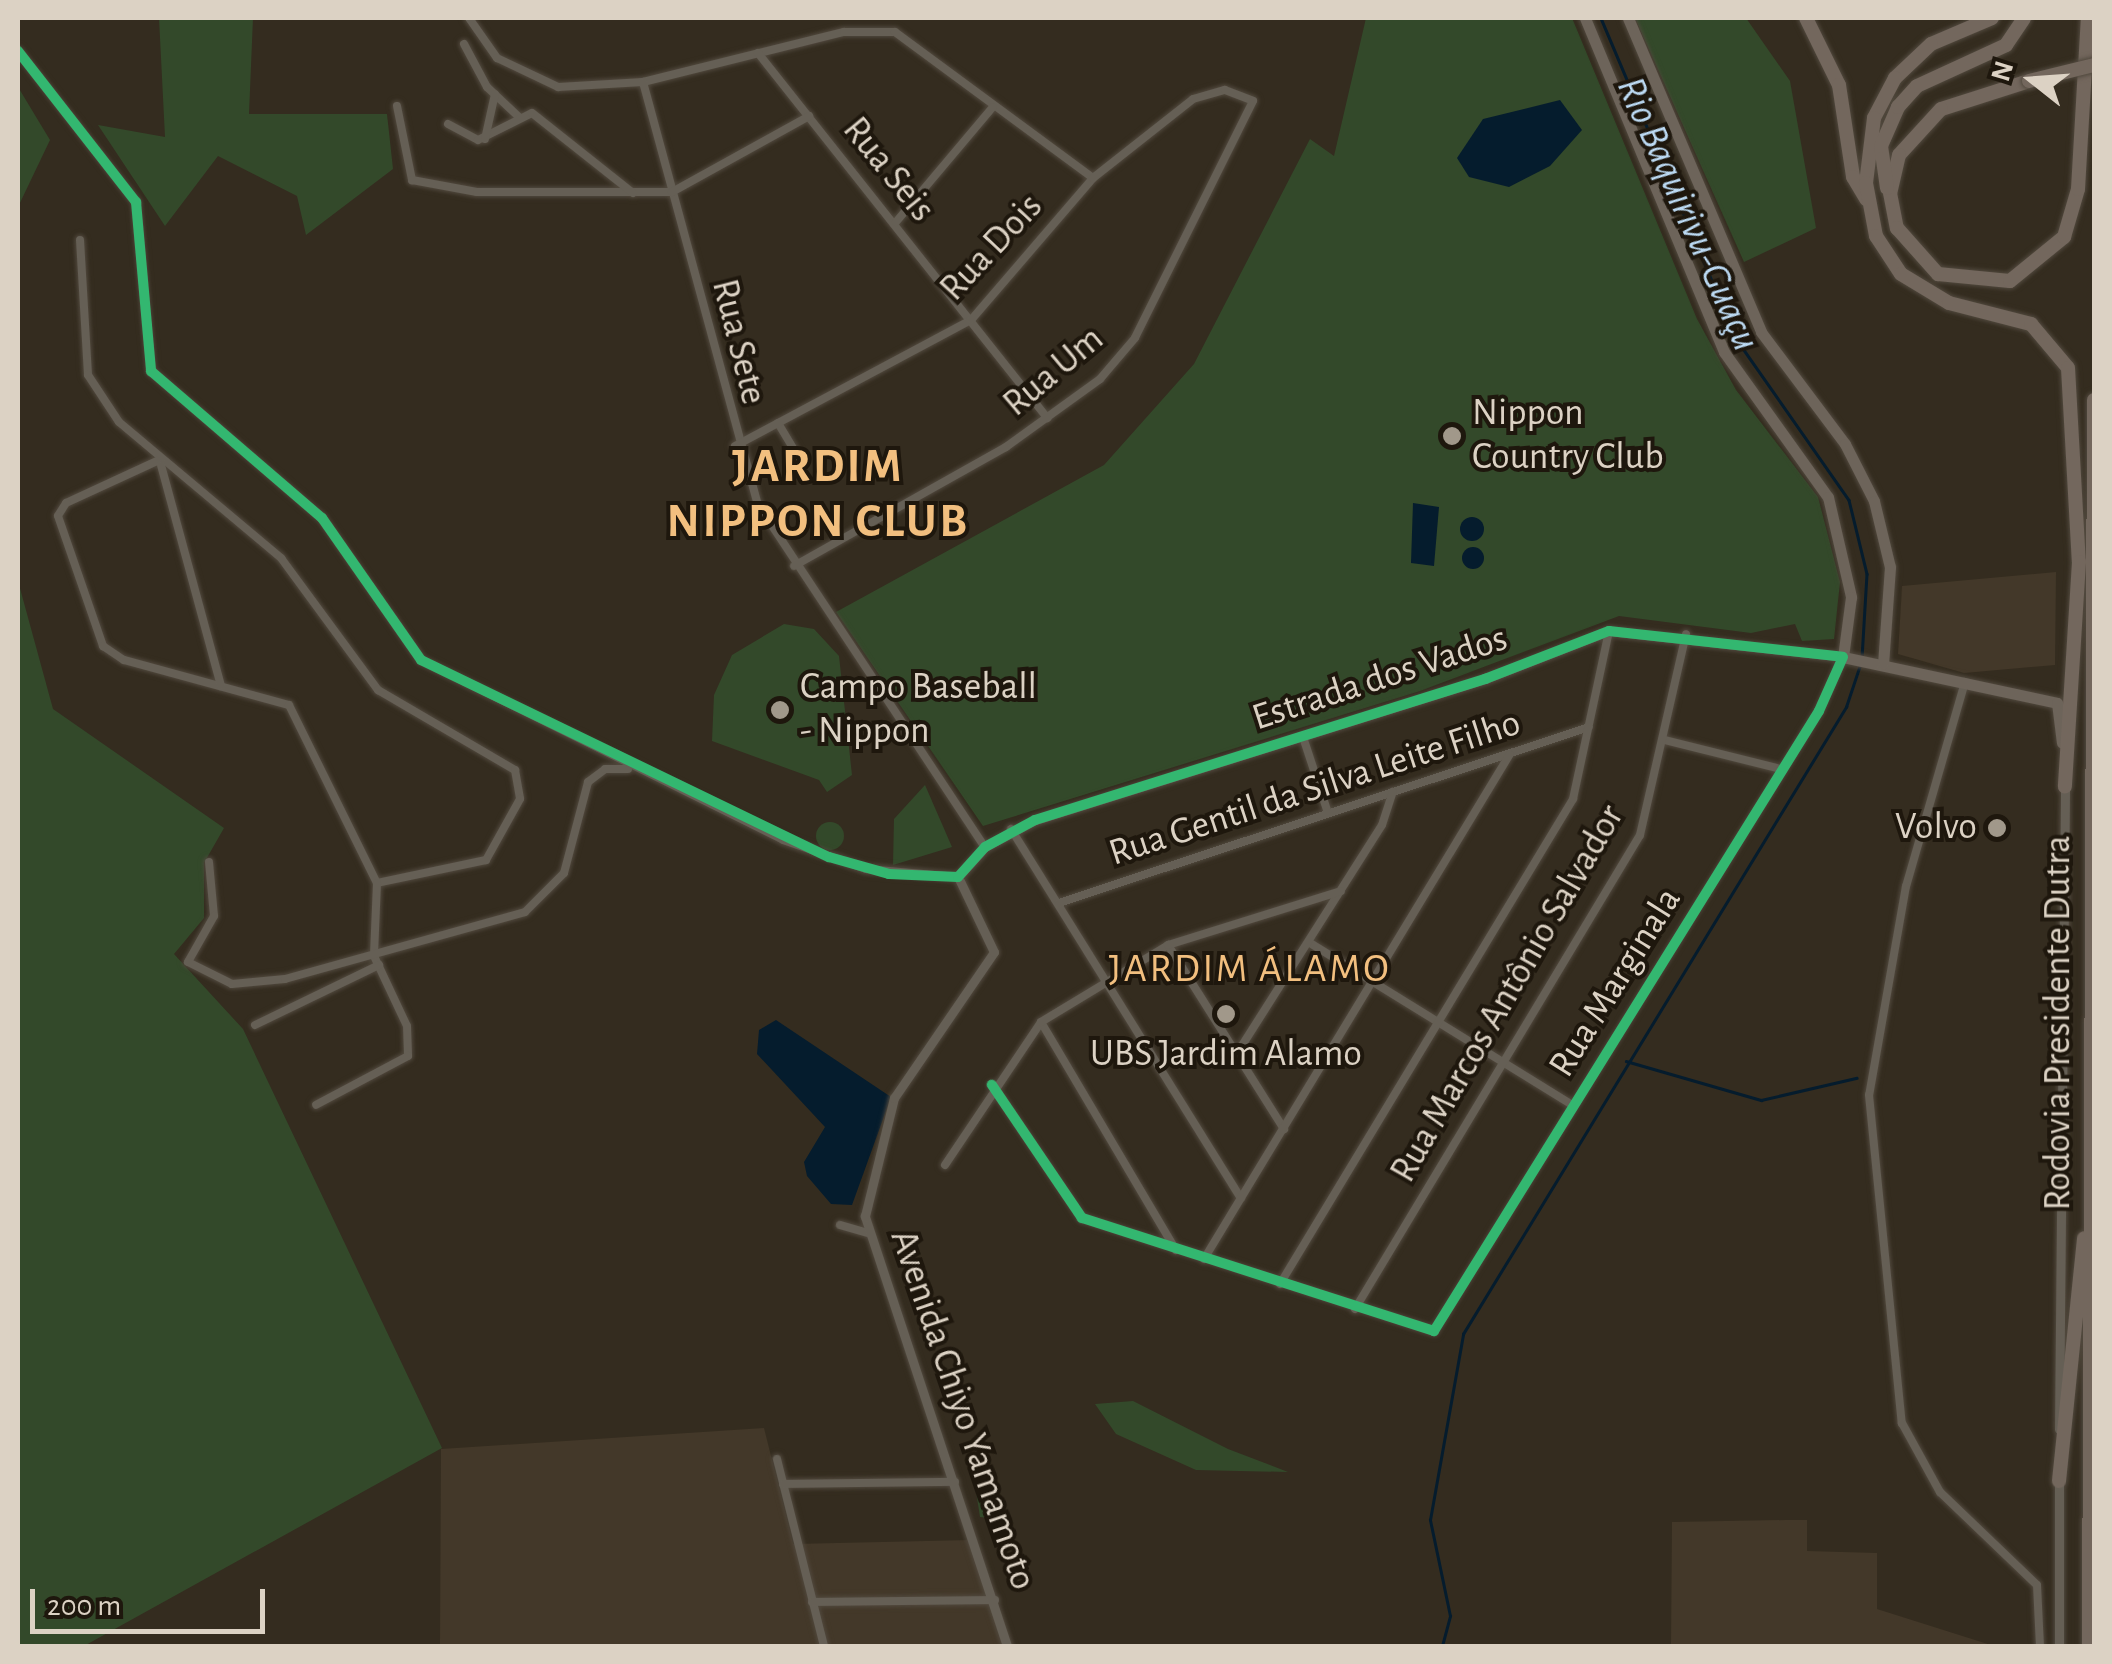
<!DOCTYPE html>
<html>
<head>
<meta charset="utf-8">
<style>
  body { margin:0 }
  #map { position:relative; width:2112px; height:1664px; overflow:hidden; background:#342c1f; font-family:"Alegreya Sans",sans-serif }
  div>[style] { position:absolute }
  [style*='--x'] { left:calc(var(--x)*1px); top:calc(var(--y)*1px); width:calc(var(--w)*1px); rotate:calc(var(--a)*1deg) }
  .industrial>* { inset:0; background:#433829 }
  .green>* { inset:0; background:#33492a }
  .round { border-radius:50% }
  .water>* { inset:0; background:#051c2d }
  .stream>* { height:2.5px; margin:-1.25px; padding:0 1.25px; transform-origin:1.25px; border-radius:1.25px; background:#051c2d }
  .roads { filter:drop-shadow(0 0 2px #51493e) drop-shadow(0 0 2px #51493e) }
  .minor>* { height:8px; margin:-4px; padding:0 4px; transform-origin:4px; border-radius:4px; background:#655f55 }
  .tertiary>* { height:9px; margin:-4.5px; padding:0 4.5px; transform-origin:4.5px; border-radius:4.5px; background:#655f55 }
  .primary>* { height:11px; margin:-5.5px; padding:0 5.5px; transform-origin:5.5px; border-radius:5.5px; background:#6d645a }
  .motorway>* { height:14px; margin:-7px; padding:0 7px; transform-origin:7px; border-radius:7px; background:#73675d }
  .bridges { filter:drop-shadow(0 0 2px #51493e) drop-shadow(0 0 2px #51493e) }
  .motorway-bridge>* { height:14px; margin:-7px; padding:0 7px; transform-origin:7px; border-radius:7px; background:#73675d }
  .cycleway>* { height:10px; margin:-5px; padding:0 5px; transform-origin:5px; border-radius:5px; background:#33b770 }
  .dots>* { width:28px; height:28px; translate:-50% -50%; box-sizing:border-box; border:5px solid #1e170d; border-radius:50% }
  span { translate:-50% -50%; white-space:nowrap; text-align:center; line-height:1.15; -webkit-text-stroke:8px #1e170d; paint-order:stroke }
  .street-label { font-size:38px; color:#dcd2c4 }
  .poi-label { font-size:38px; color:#dcd2c4 }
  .left { translate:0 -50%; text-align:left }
  .right { translate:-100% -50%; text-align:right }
  .water-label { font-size:40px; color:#bcdaf3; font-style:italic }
  .neighbourhood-label { font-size:40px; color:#f2bf7f; letter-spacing:2.5px }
  .district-label { font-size:48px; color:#f2bf7f; font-weight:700; letter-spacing:2.5px }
  .frame { position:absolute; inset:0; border:20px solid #dcd2c4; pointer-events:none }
  .north { position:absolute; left:1982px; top:30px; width:100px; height:100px; -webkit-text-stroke:8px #1e170d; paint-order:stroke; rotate:287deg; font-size:28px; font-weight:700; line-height:40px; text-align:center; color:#dcd2c4 }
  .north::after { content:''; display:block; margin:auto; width:35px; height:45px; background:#dcd2c4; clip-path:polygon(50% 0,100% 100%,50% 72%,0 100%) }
  .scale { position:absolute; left:30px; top:1589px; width:235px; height:45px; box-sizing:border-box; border:5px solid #dcd2c4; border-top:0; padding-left:12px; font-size:30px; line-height:35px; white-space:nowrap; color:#dcd2c4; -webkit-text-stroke:8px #1e170d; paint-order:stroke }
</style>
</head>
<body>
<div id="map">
  <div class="industrial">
    <div style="clip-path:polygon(2056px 572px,2055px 665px,1964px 673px,1898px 654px,1902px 586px)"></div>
    <div style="clip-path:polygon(764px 1428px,793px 1544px,971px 1540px,1004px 1646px,440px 1646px,441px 1449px)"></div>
    <div style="clip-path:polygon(1786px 1520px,1807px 1520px,1807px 1551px,1877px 1553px,1877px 1609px,1994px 1646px,1671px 1646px,1672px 1522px)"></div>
  </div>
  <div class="green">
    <div style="clip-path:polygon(159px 18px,253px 18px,249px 114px,387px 114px,393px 169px,306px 235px,297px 196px,218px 156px,165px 226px,98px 125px,165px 137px)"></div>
    <div style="clip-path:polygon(1366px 18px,1572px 18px,1697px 319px,1736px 390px,1818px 497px,1840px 582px,1834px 639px,1802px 641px,1795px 624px,1751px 633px,1619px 616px,1420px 691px,983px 826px,836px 612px,1104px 465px,1194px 364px,1310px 139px,1334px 156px)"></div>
    <div style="clip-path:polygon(1635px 18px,1746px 18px,1790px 81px,1816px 228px,1744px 262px)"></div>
    <div style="clip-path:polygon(18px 87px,50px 140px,18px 207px)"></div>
    <div style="clip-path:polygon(18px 581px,53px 709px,224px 828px,204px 863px,204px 918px,174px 954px,243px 1029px,442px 1448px,84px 1646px,18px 1646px)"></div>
    <div style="clip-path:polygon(784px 624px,814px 629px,839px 656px,852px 775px,827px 792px,819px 780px,712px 741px,714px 695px,732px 655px)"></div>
    <div style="clip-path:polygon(925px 785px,952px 847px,893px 865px,894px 819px)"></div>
    <div class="round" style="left:816px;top:822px;width:28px;height:28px"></div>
    <div style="clip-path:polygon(1133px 1401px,1228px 1449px,1288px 1472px,1196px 1470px,1116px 1434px,1095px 1404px)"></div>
    <div style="clip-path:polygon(975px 1485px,997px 1486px,989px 1518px,980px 1517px)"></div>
  </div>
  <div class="water">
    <div style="clip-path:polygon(1560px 100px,1582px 130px,1550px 166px,1509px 187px,1469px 177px,1457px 158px,1483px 119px)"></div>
    <div style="clip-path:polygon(1413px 503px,1439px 507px,1434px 566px,1411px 563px)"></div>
    <div class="round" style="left:1460px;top:517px;width:24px;height:24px"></div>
    <div class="round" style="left:1462px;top:547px;width:22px;height:22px"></div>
    <div style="clip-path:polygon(776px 1020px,891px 1097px,852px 1205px,831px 1204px,807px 1176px,804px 1162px,825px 1127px,757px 1054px,759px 1030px)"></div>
  </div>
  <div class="stream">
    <div style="--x:1601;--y:18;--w:350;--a:67.1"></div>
    <div style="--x:1737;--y:340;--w:195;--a:55"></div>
    <div style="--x:1849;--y:500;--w:76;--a:76.3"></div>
    <div style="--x:1867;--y:574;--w:84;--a:93.4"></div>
    <div style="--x:1626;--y:1061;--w:141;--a:16.1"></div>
    <div style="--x:1761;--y:1100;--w:98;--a:-13"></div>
    <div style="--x:1442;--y:1646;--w:31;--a:-75"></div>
    <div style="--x:1450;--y:1616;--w:98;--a:-101.8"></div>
    <div style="--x:1430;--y:1520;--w:189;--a:-79.9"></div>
    <div style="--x:1463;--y:1334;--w:735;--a:-58.58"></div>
    <div style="--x:1846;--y:707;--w:44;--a:-71.6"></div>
  </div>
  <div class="roads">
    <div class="minor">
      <div style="--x:469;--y:18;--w:49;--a:55"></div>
      <div style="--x:497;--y:58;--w:68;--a:25.4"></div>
      <div style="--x:558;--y:87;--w:85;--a:-3.4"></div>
      <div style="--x:643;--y:82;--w:207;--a:-14"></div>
      <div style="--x:844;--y:32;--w:51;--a:0"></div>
      <div style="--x:895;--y:32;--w:246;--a:36.4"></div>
      <div style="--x:464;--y:44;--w:49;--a:61.9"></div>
      <div style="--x:487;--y:87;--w:44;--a:43.2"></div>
      <div style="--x:18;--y:51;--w:192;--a:52"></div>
      <div style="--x:136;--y:202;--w:170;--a:84.9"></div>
      <div style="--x:151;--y:371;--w:225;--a:40.7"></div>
      <div style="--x:322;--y:518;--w:173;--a:55.1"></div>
      <div style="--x:421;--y:660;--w:404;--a:26.4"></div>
      <div style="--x:783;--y:840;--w:88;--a:19.3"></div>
      <div style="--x:866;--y:869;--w:92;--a:5"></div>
      <div style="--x:758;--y:53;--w:466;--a:51.6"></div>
      <div style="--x:643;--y:82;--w:436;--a:74.8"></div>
      <div style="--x:757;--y:503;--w:413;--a:56.5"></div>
      <div style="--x:397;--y:106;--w:76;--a:78.5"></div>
      <div style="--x:412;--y:180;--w:66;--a:10.5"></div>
      <div style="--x:477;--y:192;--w:195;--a:0"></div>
      <div style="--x:672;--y:192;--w:157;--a:-29"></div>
      <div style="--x:448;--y:124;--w:34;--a:28"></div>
      <div style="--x:478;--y:140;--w:60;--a:-26.6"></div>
      <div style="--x:532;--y:113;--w:129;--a:38.4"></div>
      <div style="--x:485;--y:139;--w:46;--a:-77.5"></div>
      <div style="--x:896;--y:222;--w:150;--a:-49.9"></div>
      <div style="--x:80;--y:240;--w:135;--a:86.6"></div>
      <div style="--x:88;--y:375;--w:56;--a:56.6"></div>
      <div style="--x:119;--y:422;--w:212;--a:40"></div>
      <div style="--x:281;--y:558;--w:164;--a:53.7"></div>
      <div style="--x:378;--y:690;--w:159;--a:30.3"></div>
      <div style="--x:515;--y:770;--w:29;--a:80"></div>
      <div style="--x:520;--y:799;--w:70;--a:119.1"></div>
      <div style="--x:486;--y:860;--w:111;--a:168.1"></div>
      <div style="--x:778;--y:423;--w:37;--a:59"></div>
      <div style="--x:735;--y:446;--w:268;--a:-28.1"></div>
      <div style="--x:971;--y:320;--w:187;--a:-49.3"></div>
      <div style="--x:1093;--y:178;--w:127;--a:-38.3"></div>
      <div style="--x:1193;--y:99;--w:33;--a:-16"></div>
      <div style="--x:1225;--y:90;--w:30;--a:21"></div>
      <div style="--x:1253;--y:101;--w:265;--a:116.5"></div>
      <div style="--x:1135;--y:338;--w:54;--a:130.5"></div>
      <div style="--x:1100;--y:379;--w:116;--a:144.1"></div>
      <div style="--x:1006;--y:447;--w:243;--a:150.7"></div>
      <div style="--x:157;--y:461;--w:100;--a:155.2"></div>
      <div style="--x:66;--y:503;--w:15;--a:122"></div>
      <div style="--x:58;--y:516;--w:138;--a:70.9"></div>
      <div style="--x:103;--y:646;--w:25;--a:34"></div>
      <div style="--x:124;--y:660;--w:171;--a:15.3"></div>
      <div style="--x:289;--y:705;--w:199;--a:63.7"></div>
      <div style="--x:377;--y:883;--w:73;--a:92.4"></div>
      <div style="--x:374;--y:956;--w:77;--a:64.8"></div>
      <div style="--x:407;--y:1026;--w:30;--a:88"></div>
      <div style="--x:408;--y:1056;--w:104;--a:152"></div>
      <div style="--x:161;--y:465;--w:229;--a:74.8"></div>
      <div style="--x:1965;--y:682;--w:212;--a:106.1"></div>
      <div style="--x:1906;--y:886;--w:212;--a:100"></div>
      <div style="--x:1869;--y:1095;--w:330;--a:84.3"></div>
      <div style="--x:1902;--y:1423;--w:79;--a:61.2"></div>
      <div style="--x:1940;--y:1492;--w:134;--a:43.8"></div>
      <div style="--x:2037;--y:1585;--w:61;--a:87.2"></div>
      <div style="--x:1303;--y:737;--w:80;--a:71.8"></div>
      <div style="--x:1665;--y:740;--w:115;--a:14"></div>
      <div style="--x:1011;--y:829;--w:435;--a:58.1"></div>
      <div style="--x:209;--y:862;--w:54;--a:84.7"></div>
      <div style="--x:214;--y:916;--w:53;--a:119.5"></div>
      <div style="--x:188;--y:962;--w:49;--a:26.6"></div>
      <div style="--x:232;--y:984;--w:53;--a:-5.4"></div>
      <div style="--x:285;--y:979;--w:249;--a:-15.6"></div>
      <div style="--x:525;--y:912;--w:55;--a:-45"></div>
      <div style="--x:564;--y:873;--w:94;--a:-75.2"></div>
      <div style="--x:588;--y:782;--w:21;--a:-37"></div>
      <div style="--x:605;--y:769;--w:23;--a:0"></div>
      <div style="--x:1059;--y:903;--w:558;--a:-18.37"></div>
      <div style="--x:1310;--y:943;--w:310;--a:31.7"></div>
      <div style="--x:1168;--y:945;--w:218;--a:57.8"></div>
      <div style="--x:1041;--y:1022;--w:265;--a:59.4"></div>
      <div style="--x:255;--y:1025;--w:138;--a:-25.8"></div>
      <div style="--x:1236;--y:1055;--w:272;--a:-57.6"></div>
      <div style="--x:1382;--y:825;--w:35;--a:-72"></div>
      <div style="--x:992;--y:1085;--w:161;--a:55.9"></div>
      <div style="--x:1082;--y:1218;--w:370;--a:17.8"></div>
      <div style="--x:1434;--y:1331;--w:730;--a:-58.16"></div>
      <div style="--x:1819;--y:711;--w:59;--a:-66"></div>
      <div style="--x:945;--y:1165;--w:172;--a:-56.1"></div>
      <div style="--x:1041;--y:1022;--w:149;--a:-31.2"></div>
      <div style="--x:1168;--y:945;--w:181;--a:-17.3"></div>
      <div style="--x:840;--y:1225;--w:29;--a:16"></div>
      <div style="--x:1204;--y:1259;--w:590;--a:-58.79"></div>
      <div style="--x:1280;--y:1284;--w:567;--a:-58.86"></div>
      <div style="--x:1573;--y:799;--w:172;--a:-77.9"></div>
      <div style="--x:1355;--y:1309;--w:553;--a:-58.98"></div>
      <div style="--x:1640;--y:835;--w:206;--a:-77.1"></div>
      <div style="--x:777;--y:1459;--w:193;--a:75.9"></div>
      <div style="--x:783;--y:1484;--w:172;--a:-0.7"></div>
      <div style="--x:812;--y:1602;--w:183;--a:-0.6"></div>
    </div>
    <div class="tertiary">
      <div style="--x:2059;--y:1429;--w:642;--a:-89.46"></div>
      <div style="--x:1007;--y:1646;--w:453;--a:-108.3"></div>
      <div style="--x:865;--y:1216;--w:122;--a:-76.2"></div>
      <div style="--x:894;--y:1098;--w:177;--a:-55.6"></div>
      <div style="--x:994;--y:952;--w:83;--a:-115.6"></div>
      <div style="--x:958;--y:877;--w:40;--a:-48"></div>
      <div style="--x:985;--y:847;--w:57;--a:-28.4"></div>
      <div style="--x:1035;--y:820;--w:472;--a:-17.4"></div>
      <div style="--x:1485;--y:679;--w:133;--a:-21.2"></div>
      <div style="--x:1609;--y:631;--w:235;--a:6.3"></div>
      <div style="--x:2059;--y:1646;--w:167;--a:-90"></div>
    </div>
    <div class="primary">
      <div style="--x:1585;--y:18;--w:362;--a:67.4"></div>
      <div style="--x:1724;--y:352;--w:178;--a:54.4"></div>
      <div style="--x:1828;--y:497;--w:103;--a:77"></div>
      <div style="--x:1851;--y:597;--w:61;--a:97.6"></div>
      <div style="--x:1843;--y:657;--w:219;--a:12.1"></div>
      <div style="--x:2057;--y:703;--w:40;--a:82.9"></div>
      <div style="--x:1628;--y:18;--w:341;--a:67"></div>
      <div style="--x:1761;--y:332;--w:140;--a:53.1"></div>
      <div style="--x:1845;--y:444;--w:64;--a:63"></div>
      <div style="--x:1874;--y:501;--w:68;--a:76.4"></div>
      <div style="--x:1890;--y:567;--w:97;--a:94.1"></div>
    </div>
    <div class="motorway">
      <div style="--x:1806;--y:18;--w:75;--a:63.8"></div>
      <div style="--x:1839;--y:85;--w:93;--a:81.3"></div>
      <div style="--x:1853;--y:177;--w:26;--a:59"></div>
      <div style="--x:1992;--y:18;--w:66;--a:156.9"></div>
      <div style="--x:1931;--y:44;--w:50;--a:136.6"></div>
      <div style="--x:1895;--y:78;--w:45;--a:117.7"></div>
      <div style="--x:1874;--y:118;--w:65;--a:97"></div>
      <div style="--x:1866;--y:183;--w:54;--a:79.3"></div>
      <div style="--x:1876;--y:236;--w:45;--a:56.7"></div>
      <div style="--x:1901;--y:274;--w:56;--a:31.1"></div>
      <div style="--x:1949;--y:303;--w:85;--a:14.4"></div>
      <div style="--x:2031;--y:324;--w:57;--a:49.9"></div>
      <div style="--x:2068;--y:368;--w:194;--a:86.8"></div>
      <div style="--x:2079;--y:562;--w:225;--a:93.6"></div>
      <div style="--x:2029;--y:81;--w:92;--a:162.3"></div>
      <div style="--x:1941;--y:109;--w:62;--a:132.4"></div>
      <div style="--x:1899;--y:155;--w:39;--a:103"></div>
      <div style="--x:1890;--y:193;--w:36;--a:79"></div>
      <div style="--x:1897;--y:228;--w:62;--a:48.3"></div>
      <div style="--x:1938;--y:274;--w:72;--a:5.6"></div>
      <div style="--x:2010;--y:281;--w:70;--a:-39.2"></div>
      <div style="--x:2064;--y:237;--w:50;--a:-73.7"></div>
      <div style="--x:2078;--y:189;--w:171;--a:-86.7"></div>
      <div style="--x:1887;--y:188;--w:42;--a:-98.1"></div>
      <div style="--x:1881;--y:146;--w:43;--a:-66.4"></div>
      <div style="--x:1898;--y:107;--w:28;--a:-48"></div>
      <div style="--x:1917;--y:86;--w:98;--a:-24.7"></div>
      <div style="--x:2006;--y:45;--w:32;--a:-56"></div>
      <div style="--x:2059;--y:1481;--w:244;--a:-84.1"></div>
      <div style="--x:2089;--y:1646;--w:1246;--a:-89.77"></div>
    </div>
  </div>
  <div class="bridges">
    <div class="motorway-bridge">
      <div style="--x:2029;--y:81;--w:67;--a:-13.8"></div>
    </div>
  </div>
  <div class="cycleway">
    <div style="--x:18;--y:51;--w:192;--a:52"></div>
    <div style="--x:136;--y:202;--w:170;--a:84.9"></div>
    <div style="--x:151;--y:371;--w:225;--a:40.7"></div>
    <div style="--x:322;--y:518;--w:173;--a:55.1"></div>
    <div style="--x:421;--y:660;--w:453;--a:25.8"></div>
    <div style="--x:829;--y:857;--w:62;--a:15.8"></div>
    <div style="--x:889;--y:874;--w:69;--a:2.5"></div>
    <div style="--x:958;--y:877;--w:40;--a:-48"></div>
    <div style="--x:985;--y:847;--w:57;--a:-28.4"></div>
    <div style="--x:1035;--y:820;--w:472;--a:-17.4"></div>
    <div style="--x:1485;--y:679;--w:133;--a:-21.2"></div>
    <div style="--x:1609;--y:631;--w:235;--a:6.3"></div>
    <div style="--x:1843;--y:657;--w:59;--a:114"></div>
    <div style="--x:1819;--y:711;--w:730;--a:121.84"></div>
    <div style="--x:1434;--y:1331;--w:370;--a:-162.2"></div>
    <div style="--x:1082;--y:1218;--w:161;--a:-124.1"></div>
  </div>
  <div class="dots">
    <div style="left:1452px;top:436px;background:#a1988a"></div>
    <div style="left:780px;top:710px;background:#a1988a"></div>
    <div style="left:1997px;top:828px;background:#a1988a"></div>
    <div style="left:1226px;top:1014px;background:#a1988a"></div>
  </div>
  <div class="street-label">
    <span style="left:888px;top:170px;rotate:51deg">Rua Seis</span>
    <span style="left:992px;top:248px;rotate:-47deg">Rua Dois</span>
    <span style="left:738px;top:342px;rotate:76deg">Rua Sete</span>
    <span style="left:1054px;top:372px;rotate:-40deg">Rua Um</span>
    <span style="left:1380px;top:679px;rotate:-18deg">Estrada dos Vados</span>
    <span style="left:1315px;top:789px;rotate:-18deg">Rua Gentil da Silva Leite Filho</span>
    <span style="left:1616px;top:983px;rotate:-58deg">Rua Marginala</span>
    <span style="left:1508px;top:994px;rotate:-60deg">Rua Marcos Antônio Salvador</span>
    <span style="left:2059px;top:1023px;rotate:-90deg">Rodovia Presidente Dutra</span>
    <span style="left:962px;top:1410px;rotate:71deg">Avenida Chiyo Yamamoto</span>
  </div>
  <div class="poi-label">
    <span class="left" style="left:1472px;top:436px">Nippon<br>Country Club</span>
    <span class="left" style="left:800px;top:710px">Campo Baseball<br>- Nippon</span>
    <span class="right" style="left:1977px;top:828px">Volvo</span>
    <span style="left:1226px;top:1055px">UBS Jardim Alamo</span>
  </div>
  <div class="water-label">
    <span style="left:1688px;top:214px;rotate:66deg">Rio Baquirivu-Guaçu</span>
  </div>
  <div class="neighbourhood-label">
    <span style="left:1250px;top:969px">JARDIM ÁLAMO</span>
  </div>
  <div class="district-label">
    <span style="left:818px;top:495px">JARDIM<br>NIPPON CLUB</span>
  </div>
  <div class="frame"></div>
  <div class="north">N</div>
  <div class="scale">200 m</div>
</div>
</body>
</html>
